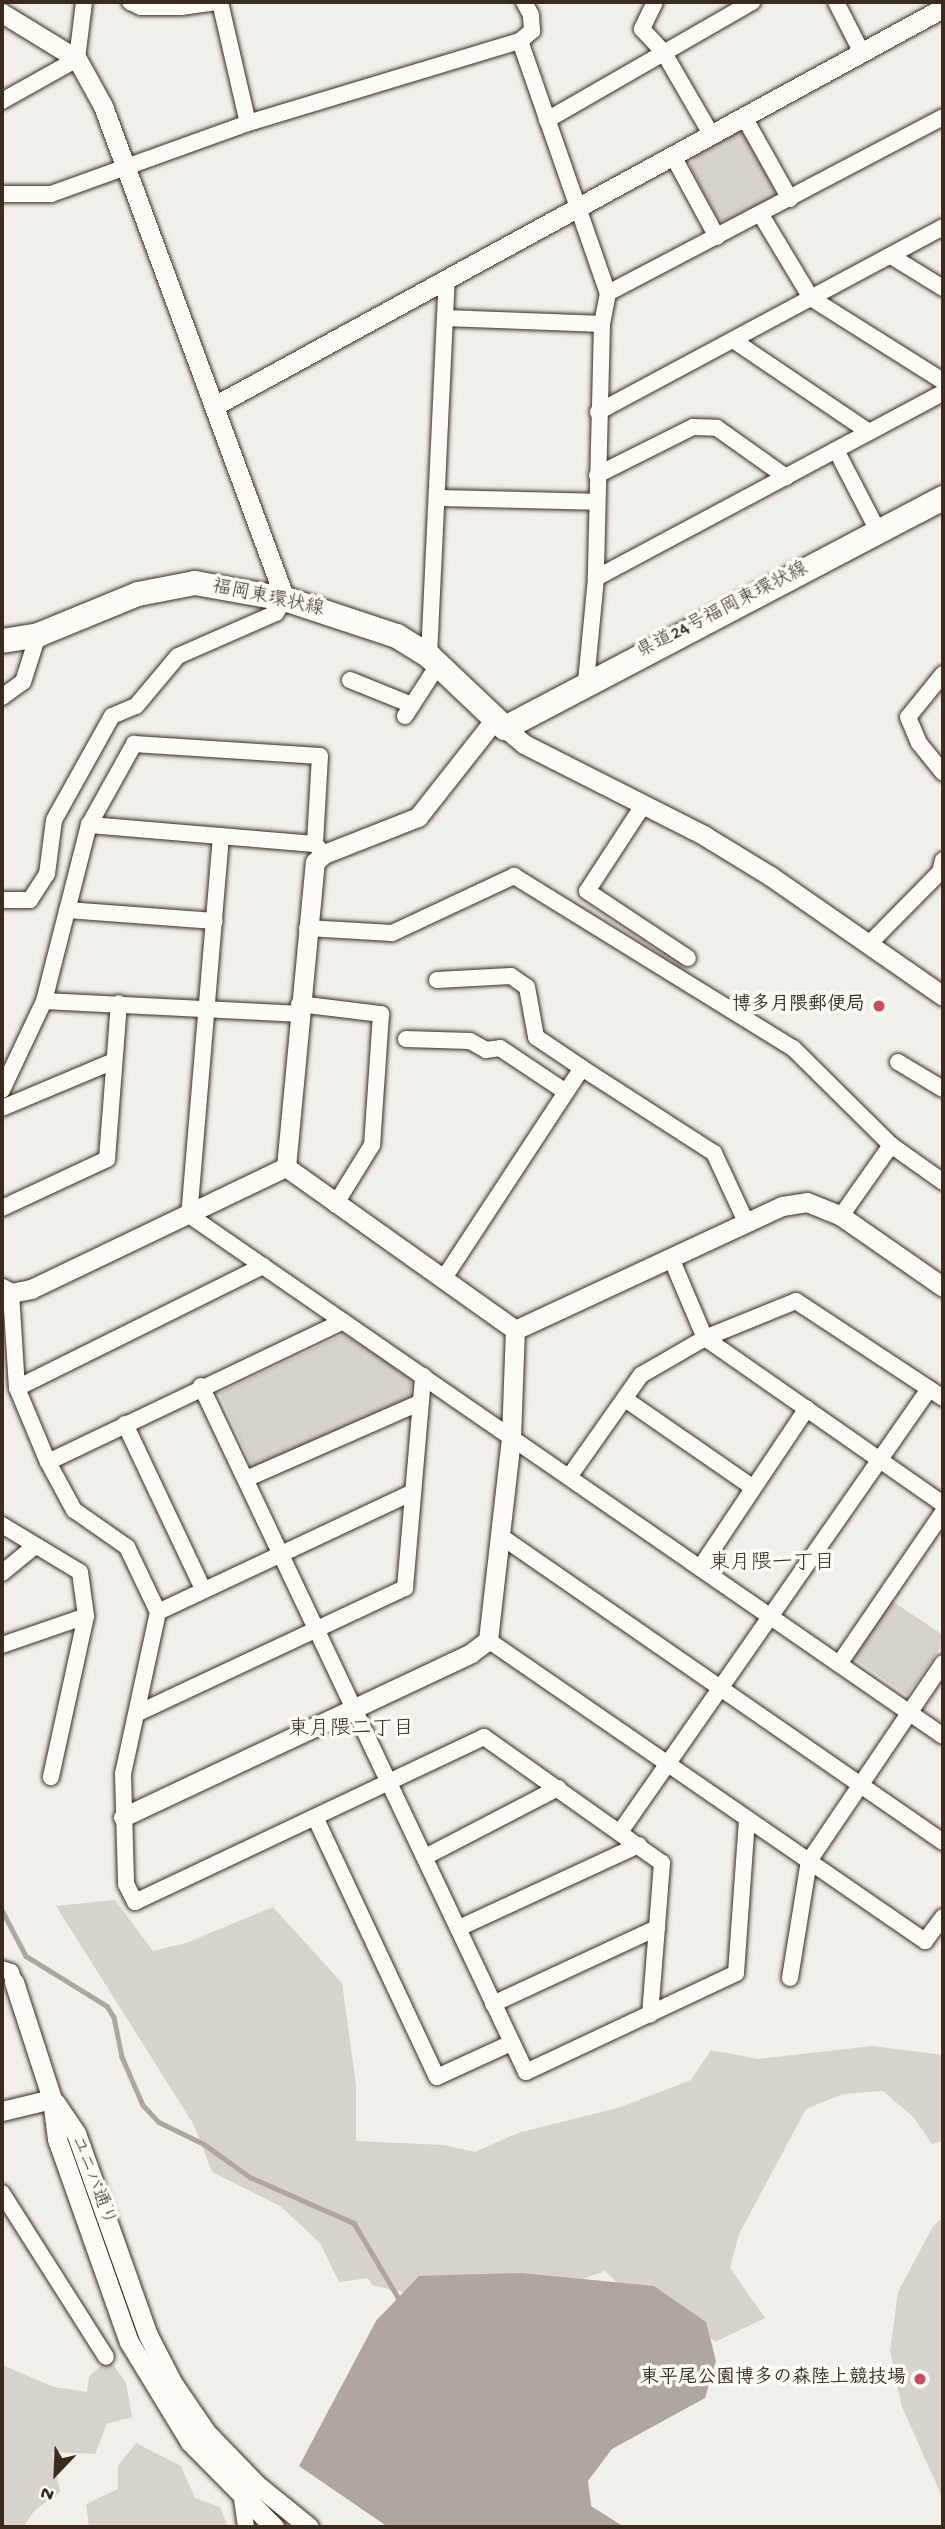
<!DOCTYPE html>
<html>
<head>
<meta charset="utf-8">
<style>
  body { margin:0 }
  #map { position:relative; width:945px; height:2529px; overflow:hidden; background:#f1efea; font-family:"Gochi Hand","Klee One",sans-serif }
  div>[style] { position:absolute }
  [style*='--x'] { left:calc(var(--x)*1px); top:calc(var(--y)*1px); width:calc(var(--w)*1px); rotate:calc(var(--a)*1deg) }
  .green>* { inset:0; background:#d7d2cc }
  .water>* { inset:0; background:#aea69f }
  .stream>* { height:4.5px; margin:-2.25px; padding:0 2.25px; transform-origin:2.25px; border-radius:2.25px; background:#aea69f }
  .roads { filter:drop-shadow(0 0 2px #3b2a1e) drop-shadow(0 0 2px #3b2a1e) }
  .minor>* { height:16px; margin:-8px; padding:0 8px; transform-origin:8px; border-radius:8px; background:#fdfcf7 }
  .tertiary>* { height:19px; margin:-9.5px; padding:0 9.5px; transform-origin:9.5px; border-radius:9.5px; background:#fdfcf7 }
  .primary>* { height:24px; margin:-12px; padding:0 12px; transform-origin:12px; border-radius:12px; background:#fdfcf7 }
  .dots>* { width:19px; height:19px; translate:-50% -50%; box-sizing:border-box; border:4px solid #fdfcf7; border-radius:50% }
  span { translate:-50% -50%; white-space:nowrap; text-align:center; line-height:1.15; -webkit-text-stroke:7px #fdfcf7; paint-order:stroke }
  .street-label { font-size:19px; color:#3b2a1e }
  .poi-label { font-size:19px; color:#3b2a1e; font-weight:700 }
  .right { translate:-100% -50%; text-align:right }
  .neighbourhood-label { font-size:21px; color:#3b2a1e }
  .frame { position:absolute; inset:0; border:4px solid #3b2a1e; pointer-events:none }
  .north { position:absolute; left:21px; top:2438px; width:70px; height:70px; -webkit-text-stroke:5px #fdfcf7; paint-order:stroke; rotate:203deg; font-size:19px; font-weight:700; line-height:28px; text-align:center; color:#3b2a1e }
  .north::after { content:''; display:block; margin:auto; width:24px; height:32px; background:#3b2a1e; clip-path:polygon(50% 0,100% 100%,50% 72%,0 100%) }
</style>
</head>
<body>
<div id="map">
  <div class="green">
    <div style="clip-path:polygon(742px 126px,780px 195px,729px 223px,718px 219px,690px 166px,694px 157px)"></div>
    <div style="clip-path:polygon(344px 1334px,411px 1377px,411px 1397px,253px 1468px,219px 1393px)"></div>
    <div style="clip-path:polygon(892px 1601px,943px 1635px,943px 1644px,907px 1695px,853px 1658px)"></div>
    <div style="clip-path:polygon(115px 1900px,153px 1951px,186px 1943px,273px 1907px,342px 1983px,356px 2085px,356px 2141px,444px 2145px,475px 2152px,518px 2133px,618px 2108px,691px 2080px,711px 2050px,758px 2059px,872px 2046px,943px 2055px,943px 2141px,932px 2144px,914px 2118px,883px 2091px,843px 2094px,806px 2109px,739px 2234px,730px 2268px,765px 2318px,715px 2342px,670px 2305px,629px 2294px,605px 2271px,547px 2292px,414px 2295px,372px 2285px,368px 2278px,339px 2282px,320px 2243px,280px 2206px,212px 2172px,194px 2125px,56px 1906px)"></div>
    <div style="clip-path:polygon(943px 2217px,943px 2499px,902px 2407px,890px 2351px,898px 2292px,932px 2228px)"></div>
    <div style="clip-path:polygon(109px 2359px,126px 2383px,132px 2417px,107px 2424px,95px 2454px,52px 2452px,60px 2492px,35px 2510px,23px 2527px,2px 2527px,2px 2365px,54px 2387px,87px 2392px,89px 2376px)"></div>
    <div style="clip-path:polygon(136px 2443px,181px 2466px,195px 2498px,220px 2507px,228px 2527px,89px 2527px,86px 2504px,118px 2489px,118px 2466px)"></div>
  </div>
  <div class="water">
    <div style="clip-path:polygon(521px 2273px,654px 2286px,706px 2322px,716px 2361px,705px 2398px,612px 2449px,588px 2481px,591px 2506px,624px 2527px,388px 2527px,299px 2466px,376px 2321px,419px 2276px)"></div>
  </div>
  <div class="stream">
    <div style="--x:2;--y:1910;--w:52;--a:62.4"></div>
    <div style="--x:26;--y:1956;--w:95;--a:31.7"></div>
    <div style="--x:107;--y:2006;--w:13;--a:58"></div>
    <div style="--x:114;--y:2017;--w:41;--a:78.7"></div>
    <div style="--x:122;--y:2057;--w:52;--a:66.4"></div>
    <div style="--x:143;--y:2105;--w:23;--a:47"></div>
    <div style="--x:159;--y:2122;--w:50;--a:26.1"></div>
    <div style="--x:204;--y:2144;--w:57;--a:35.7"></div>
    <div style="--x:250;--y:2177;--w:114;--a:23.9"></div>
    <div style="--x:354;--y:2223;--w:92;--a:59.3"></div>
  </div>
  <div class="roads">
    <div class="minor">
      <div style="--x:130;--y:2;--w:12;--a:24"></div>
      <div style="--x:141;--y:7;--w:40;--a:0"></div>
      <div style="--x:181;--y:7;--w:34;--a:-8"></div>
      <div style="--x:220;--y:2;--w:124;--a:77"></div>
      <div style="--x:655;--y:2;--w:30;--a:116"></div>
      <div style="--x:642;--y:29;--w:33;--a:47"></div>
      <div style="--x:664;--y:53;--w:94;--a:59.9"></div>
      <div style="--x:836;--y:2;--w:57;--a:63"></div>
      <div style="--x:520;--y:41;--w:267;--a:70.8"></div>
      <div style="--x:608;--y:293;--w:32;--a:101"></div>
      <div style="--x:602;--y:324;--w:254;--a:91.4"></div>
      <div style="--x:596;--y:578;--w:104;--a:95.5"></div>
      <div style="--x:2;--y:101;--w:86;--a:-29.2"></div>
      <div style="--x:77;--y:59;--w:57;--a:-83"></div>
      <div style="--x:744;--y:117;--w:94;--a:60.7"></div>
      <div style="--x:547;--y:120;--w:237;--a:-29.9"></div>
      <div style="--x:673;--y:156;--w:92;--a:61.5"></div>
      <div style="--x:2;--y:194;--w:49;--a:0"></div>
      <div style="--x:51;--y:194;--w:209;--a:-19.8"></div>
      <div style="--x:248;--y:123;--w:284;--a:-16.8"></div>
      <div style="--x:520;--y:41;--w:16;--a:-40"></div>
      <div style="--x:532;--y:31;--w:16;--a:-94"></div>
      <div style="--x:531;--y:15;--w:15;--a:-118"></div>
      <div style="--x:761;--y:215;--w:97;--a:58.9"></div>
      <div style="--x:811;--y:298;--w:156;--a:32.2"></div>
      <div style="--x:891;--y:256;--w:61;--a:31.6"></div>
      <div style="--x:608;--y:293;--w:378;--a:-27.7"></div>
      <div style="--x:446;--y:318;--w:156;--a:2.2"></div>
      <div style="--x:733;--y:340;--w:164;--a:34.1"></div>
      <div style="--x:598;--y:412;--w:391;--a:-28.2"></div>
      <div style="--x:836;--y:450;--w:91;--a:62.6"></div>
      <div style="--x:597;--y:475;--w:107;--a:-26.6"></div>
      <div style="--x:693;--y:427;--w:24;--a:2"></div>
      <div style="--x:717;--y:428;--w:85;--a:35.4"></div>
      <div style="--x:438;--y:498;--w:159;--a:1.4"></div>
      <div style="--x:596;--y:578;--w:393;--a:-28.1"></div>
      <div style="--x:429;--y:656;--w:377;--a:-87.3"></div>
      <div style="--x:943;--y:674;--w:55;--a:129.1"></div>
      <div style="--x:908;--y:717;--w:28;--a:67"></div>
      <div style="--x:919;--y:743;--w:38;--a:51"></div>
      <div style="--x:350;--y:680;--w:67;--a:22"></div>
      <div style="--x:2;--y:697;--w:26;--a:-36"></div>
      <div style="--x:23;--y:682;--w:49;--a:-72.3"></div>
      <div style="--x:405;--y:716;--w:61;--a:-57.1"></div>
      <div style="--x:644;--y:804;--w:104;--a:123.2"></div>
      <div style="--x:587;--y:891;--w:121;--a:33.6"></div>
      <div style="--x:89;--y:825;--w:227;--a:4.8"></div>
      <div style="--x:221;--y:836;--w:380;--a:94.8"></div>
      <div style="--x:189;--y:1215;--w:916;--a:34.64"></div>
      <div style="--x:2;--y:900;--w:28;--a:0"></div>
      <div style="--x:30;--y:900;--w:31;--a:-57"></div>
      <div style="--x:47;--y:874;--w:54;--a:-82.6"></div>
      <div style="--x:54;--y:820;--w:119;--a:-60.9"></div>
      <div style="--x:112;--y:716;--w:26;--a:-23"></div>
      <div style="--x:136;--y:706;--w:65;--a:-50"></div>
      <div style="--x:178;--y:656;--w:107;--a:-23.7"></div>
      <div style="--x:276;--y:613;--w:17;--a:-57"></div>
      <div style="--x:67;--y:910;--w:148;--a:4.3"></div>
      <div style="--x:307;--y:928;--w:85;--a:3.4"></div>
      <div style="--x:392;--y:933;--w:135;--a:-25"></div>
      <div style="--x:514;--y:876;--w:328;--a:31.7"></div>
      <div style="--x:793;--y:1048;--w:138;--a:44.7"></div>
      <div style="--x:891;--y:1145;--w:64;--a:35.4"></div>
      <div style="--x:869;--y:944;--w:101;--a:-45.4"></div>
      <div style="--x:940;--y:872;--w:12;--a:-76"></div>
      <div style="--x:437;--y:980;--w:74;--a:-3.1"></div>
      <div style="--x:511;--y:976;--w:19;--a:35"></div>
      <div style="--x:527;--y:987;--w:51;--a:79.8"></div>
      <div style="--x:536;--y:1037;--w:55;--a:34"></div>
      <div style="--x:44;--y:1001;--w:253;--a:2.9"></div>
      <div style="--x:299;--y:1004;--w:83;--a:7"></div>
      <div style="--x:381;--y:1014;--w:131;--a:93.9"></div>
      <div style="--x:372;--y:1145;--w:70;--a:121.7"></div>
      <div style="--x:406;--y:1039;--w:64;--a:1.8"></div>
      <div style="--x:470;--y:1041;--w:18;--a:29"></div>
      <div style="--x:486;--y:1050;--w:14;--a:-8"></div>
      <div style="--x:500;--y:1048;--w:79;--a:33.7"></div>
      <div style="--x:898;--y:1062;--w:52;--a:31"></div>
      <div style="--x:2;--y:1090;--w:98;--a:-64.7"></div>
      <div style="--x:44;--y:1001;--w:182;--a:-75.7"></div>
      <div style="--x:89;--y:825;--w:93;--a:-60.9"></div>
      <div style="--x:134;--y:744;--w:186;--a:3.7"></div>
      <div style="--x:320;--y:756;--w:88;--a:93.3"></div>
      <div style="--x:315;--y:844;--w:13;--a:48"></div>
      <div style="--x:2;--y:1108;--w:121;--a:-22.8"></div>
      <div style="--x:2;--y:1208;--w:116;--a:-25"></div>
      <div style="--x:107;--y:1159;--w:156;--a:-85.6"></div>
      <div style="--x:841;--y:1216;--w:87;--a:-54.8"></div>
      <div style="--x:671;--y:1258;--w:87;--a:67"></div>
      <div style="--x:705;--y:1338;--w:290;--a:34.9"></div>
      <div style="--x:444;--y:1278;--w:251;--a:-56.7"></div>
      <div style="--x:582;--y:1068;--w:157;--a:32.8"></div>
      <div style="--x:714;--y:1153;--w:76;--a:65.1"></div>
      <div style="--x:11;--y:1293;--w:95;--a:86.4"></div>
      <div style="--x:17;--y:1388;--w:80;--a:67.3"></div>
      <div style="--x:48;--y:1462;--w:55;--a:61.6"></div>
      <div style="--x:74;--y:1510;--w:65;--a:34.9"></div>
      <div style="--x:127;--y:1547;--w:72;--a:64.5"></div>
      <div style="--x:158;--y:1612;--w:166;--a:102.2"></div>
      <div style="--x:123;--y:1774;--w:110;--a:88.4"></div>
      <div style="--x:126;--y:1884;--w:20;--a:63"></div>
      <div style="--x:135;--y:1902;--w:386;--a:-25.3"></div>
      <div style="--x:484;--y:1737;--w:218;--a:35.3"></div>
      <div style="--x:662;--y:1863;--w:152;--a:94.5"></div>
      <div style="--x:201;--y:1386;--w:759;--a:64.65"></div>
      <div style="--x:526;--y:2072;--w:232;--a:-25.2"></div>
      <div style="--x:736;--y:1973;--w:153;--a:-85.9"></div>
      <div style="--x:17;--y:1388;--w:275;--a:-26.4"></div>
      <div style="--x:625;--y:1399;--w:155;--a:34.7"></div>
      <div style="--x:125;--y:1424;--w:183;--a:64.7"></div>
      <div style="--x:48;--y:1462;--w:327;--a:-25.5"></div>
      <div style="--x:569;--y:1477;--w:125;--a:-54.8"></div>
      <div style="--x:641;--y:1375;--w:74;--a:-30"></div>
      <div style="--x:705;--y:1338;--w:98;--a:-22.1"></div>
      <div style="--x:796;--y:1301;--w:176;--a:33.4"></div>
      <div style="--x:246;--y:1479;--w:189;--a:-23.7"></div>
      <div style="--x:2;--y:1525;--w:91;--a:31.1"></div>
      <div style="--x:80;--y:1572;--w:44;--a:82.2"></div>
      <div style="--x:86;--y:1616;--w:165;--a:102.3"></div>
      <div style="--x:502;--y:1537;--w:536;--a:34.67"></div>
      <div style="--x:700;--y:1568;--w:192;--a:-56.2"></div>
      <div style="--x:2;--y:1573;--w:43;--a:-39.3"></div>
      <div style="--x:158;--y:1612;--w:282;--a:-25.2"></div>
      <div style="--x:488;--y:1640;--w:531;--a:34.56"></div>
      <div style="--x:925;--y:1941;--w:30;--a:-53"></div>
      <div style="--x:2;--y:1645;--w:89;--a:-19"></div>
      <div style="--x:839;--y:1664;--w:184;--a:-55.6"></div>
      <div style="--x:138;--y:1713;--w:295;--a:-25.1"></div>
      <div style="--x:405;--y:1588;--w:213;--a:-85.1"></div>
      <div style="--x:315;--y:1817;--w:287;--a:64.9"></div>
      <div style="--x:437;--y:2077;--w:81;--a:-24.7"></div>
      <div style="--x:620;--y:1832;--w:540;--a:-55.1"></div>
      <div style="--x:425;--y:1857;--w:150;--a:-27.4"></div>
      <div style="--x:459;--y:1928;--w:198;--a:-24.8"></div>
      <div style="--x:2;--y:1969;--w:9;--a:18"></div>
      <div style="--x:11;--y:1972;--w:10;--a:73"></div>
      <div style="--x:790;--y:1978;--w:119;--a:-80.8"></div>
      <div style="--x:809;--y:1861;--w:239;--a:-55.9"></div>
      <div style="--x:493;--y:2004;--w:181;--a:-24.9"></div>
      <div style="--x:2;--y:2193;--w:194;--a:57.6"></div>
      <div style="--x:246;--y:2527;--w:30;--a:-98"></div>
      <div style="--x:242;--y:2497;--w:6;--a:-39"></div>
    </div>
    <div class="tertiary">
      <div style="--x:2;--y:13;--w:88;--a:31.5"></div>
      <div style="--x:77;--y:59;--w:54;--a:61"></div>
      <div style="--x:103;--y:106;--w:526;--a:69.74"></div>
      <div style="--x:216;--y:405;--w:828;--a:-28.64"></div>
      <div style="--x:505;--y:728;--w:25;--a:40"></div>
      <div style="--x:524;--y:744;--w:203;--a:26.9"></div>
      <div style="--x:705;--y:836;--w:75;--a:31.4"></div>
      <div style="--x:769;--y:875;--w:212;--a:34.8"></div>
      <div style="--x:286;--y:1167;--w:306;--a:-84.6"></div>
      <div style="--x:315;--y:862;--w:12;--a:-42"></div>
      <div style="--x:324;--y:854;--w:101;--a:-21.5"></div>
      <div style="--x:418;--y:817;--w:125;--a:-51.8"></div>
      <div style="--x:286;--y:1167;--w:281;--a:35.4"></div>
      <div style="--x:2;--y:1288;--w:10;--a:29"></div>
      <div style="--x:11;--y:1293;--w:20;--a:-11"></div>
      <div style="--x:31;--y:1289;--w:283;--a:-25.6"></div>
      <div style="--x:515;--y:1330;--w:294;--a:-24.9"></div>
      <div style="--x:782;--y:1206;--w:25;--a:-9"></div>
      <div style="--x:807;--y:1202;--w:37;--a:22"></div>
      <div style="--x:841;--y:1216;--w:124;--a:34.8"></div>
      <div style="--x:123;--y:1817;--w:385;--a:-25.2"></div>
      <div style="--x:471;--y:1653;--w:21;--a:-37"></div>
      <div style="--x:488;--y:1640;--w:204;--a:-83.5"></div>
      <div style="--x:511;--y:1437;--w:107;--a:-87.9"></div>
      <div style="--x:14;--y:1982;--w:123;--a:72"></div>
      <div style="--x:52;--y:2099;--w:40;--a:82.9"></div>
      <div style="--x:57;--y:2139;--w:215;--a:70.5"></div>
      <div style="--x:129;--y:2342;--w:117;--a:58.6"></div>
      <div style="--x:190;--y:2442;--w:120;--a:45.3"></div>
      <div style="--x:55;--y:2102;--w:37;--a:56"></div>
      <div style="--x:76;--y:2133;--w:214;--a:70.4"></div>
      <div style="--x:148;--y:2335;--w:53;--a:62.9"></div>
      <div style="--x:172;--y:2382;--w:60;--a:55.8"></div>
      <div style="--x:206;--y:2432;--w:72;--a:46.1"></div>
      <div style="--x:256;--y:2484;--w:68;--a:39.1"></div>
      <div style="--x:2;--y:2111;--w:51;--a:-13.5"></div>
    </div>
    <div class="primary">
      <div style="--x:2;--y:641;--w:36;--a:-9"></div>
      <div style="--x:38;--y:635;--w:108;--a:-22.3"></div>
      <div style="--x:138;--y:594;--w:58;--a:-10.9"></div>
      <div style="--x:195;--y:583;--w:91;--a:10.1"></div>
      <div style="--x:285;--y:599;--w:118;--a:18.3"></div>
      <div style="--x:397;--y:636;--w:38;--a:32"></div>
      <div style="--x:429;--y:656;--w:105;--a:43.5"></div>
      <div style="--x:505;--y:728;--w:495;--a:-27.7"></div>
    </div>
  </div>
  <div class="dots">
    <div style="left:879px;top:1006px;background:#d1495b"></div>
    <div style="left:920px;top:2379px;background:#d1495b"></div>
  </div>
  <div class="street-label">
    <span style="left:268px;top:599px;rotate:12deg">福岡東環状線</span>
    <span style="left:723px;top:611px;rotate:-27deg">県道24号福岡東環状線</span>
    <span style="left:92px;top:2181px;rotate:69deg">ユニバ通り</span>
  </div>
  <div class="poi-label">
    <span class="right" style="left:865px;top:1006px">博多月隈郵便局</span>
    <span class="right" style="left:906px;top:2379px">東平尾公園博多の森陸上競技場</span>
  </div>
  <div class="neighbourhood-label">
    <span style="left:772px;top:1565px">東月隈一丁目</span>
    <span style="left:351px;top:1731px">東月隈二丁目</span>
  </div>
  <div class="frame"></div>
  <div class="north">N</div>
</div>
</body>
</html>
